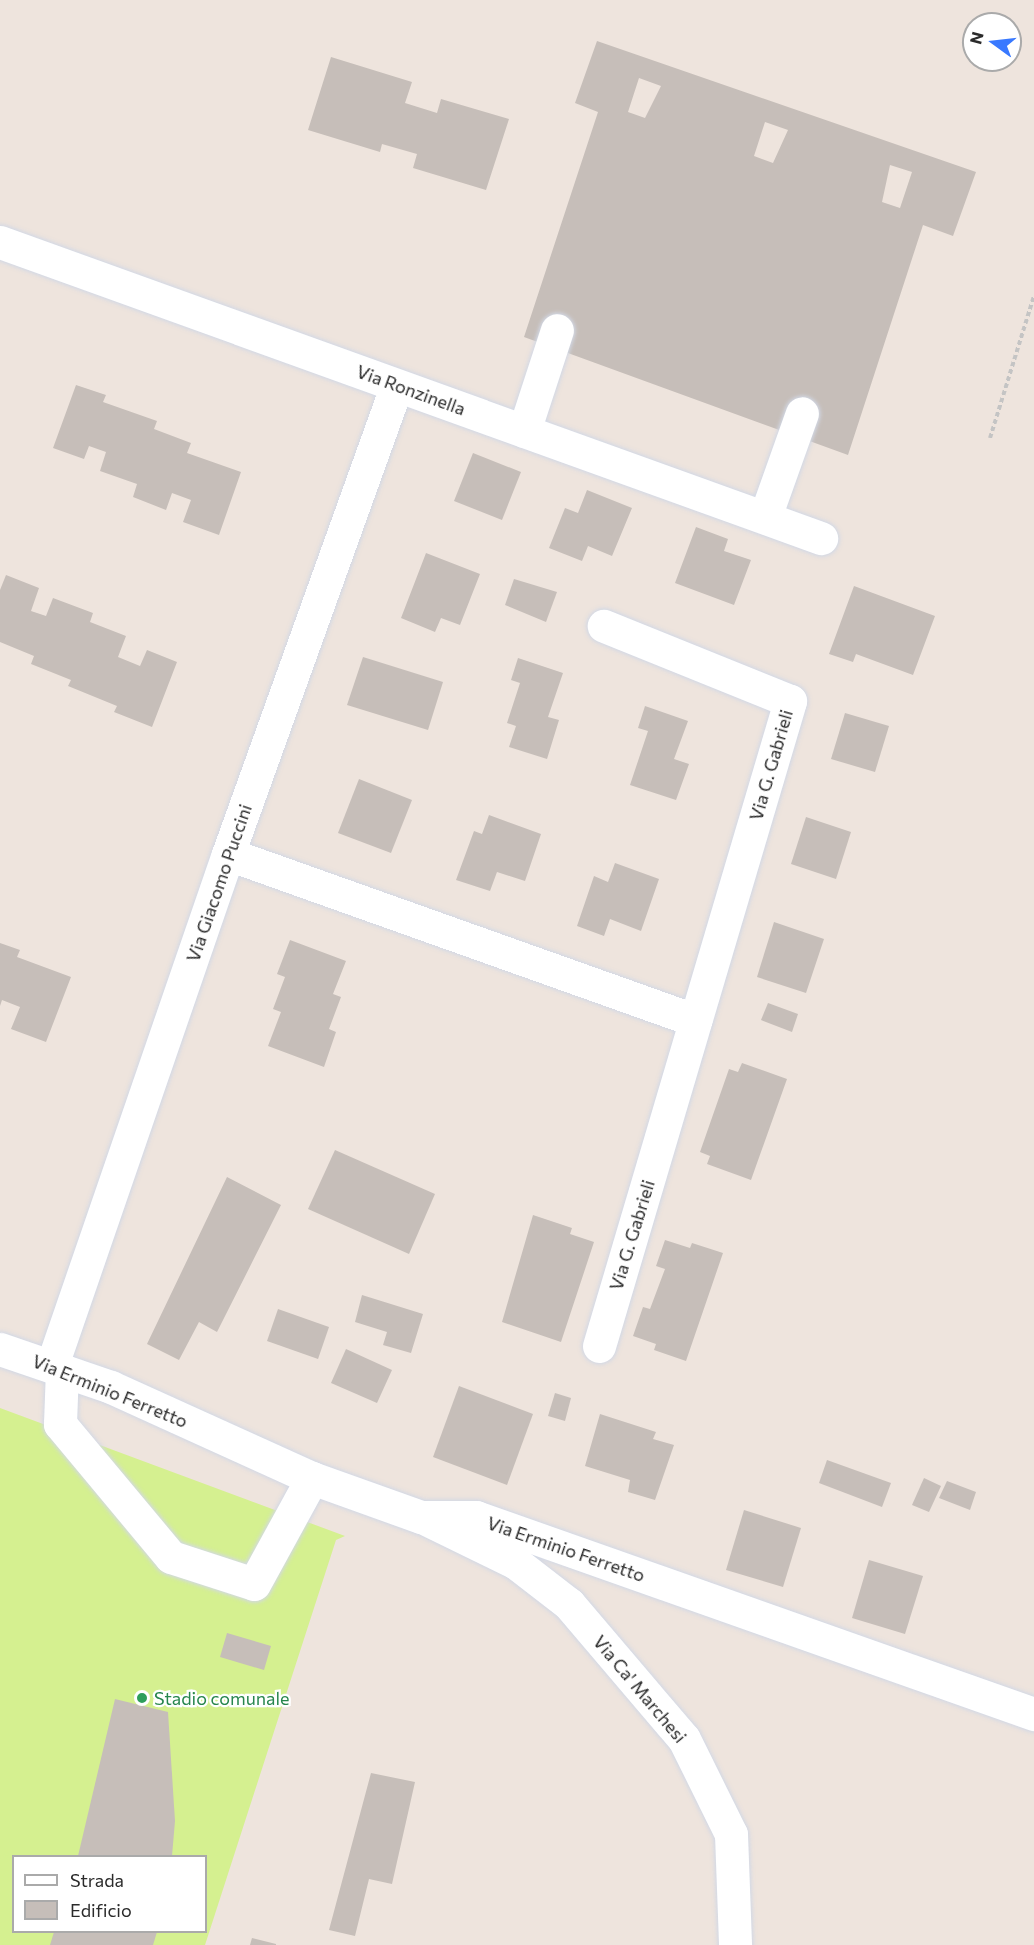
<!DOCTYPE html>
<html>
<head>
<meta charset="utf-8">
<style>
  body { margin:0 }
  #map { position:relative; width:1034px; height:1945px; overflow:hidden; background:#eee4dd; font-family:Commissioner,sans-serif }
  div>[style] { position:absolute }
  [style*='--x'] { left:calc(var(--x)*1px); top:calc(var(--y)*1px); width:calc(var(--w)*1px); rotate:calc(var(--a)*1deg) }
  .pitch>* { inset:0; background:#d5f090 }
  .building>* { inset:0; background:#c6beb9 }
  .path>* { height:4px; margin-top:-2px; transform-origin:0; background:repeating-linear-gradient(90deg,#c4c4c4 0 4.5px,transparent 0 7.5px) }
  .roads { filter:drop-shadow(0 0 2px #d2d8e5) drop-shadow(0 0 2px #d2d8e5) }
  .minor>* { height:33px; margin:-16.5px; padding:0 16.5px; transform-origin:16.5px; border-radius:16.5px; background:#fff }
  .dots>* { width:16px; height:16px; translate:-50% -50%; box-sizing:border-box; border:3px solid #fff; border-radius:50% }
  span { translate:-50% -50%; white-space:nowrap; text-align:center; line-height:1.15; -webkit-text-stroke:4.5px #fff; paint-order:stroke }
  .street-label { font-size:18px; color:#2b2b2b }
  .leisure-label { font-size:18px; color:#27864d }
  .left { translate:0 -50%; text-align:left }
  .legend { position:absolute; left:12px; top:1855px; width:195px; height:78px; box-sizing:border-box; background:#fff; border:2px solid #aaa; margin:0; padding:8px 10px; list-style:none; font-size:18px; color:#2b2b2b }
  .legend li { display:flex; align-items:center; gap:12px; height:30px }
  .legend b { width:30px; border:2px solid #aaa }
  .north { position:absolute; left:962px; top:12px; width:60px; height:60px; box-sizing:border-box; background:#fff; border:2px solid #aaa; border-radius:50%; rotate:285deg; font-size:16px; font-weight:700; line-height:24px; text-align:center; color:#2b2b2b }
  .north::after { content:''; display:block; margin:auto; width:21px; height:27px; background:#3979ff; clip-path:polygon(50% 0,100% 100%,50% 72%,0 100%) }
</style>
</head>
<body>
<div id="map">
  <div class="pitch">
    <div style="clip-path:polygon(evenodd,0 1408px,345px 1536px,336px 1540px,205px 1945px,0 1945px,0 1408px,14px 1856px,206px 1856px,206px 1932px,14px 1932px,14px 1856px)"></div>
  </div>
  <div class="building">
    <div style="clip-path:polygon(evenodd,597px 41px,976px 172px,953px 236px,923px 225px,848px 455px,524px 337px,598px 112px,575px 103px,597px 41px,639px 78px,661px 86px,645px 118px,628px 112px,639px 78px,597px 41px,765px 122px,788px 130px,773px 163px,754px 156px,765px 122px,597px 41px,890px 165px,912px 172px,900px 208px,882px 202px,890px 165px)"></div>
    <div style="clip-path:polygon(331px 57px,412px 82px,405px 103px,437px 113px,441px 99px,509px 119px,486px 190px,413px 168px,417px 154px,382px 144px,380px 152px,308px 130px)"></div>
    <div style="clip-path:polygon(76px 385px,106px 395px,103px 402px,157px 421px,154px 429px,191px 443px,187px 453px,241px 472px,219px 535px,183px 522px,191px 500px,172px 493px,166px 510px,133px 497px,137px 484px,100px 471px,106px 452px,89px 446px,84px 459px,53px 448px)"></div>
    <div style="clip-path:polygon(473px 453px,521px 472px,502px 520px,454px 501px)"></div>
    <div style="clip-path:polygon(587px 490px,632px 508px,612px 556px,588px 546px,582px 561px,549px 548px,565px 508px,578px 513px)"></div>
    <div style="clip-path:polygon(696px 527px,728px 539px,724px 551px,751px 560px,734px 605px,675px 583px)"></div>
    <div style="clip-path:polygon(426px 553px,480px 574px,460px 625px,441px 618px,435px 632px,401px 618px)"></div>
    <div style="clip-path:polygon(6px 575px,39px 588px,31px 611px,46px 616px,53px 598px,93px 613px,90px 622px,126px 636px,118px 657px,140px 666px,147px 650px,177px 662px,152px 727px,114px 712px,117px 706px,68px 686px,71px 680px,31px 664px,34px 656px,0 642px,0 590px)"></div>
    <div style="clip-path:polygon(514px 579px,557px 592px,546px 622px,505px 605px)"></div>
    <div style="clip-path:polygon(854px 586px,935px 616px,913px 675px,856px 654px,853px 662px,829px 654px)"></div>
    <div style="clip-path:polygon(363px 657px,443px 682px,428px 730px,347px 705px)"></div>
    <div style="clip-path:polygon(518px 658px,563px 673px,548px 717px,559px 720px,547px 759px,509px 747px,516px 726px,507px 723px,520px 683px,511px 680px)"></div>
    <div style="clip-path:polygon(645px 706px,688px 721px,674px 759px,689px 764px,676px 800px,630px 785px,648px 731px,638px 728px)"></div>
    <div style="clip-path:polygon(845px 713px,889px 726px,875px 772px,831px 759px)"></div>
    <div style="clip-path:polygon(359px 779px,412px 800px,391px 853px,338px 833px)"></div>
    <div style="clip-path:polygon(489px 815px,541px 834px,525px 881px,497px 872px,490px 891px,456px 880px,474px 831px,482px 834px)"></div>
    <div style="clip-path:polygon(806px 817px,851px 832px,836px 879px,791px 864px)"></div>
    <div style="clip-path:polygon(615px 863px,659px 879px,641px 931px,610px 919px,604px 936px,577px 926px,594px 876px,608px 882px)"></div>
    <div style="clip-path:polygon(774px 922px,824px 939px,806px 993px,757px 977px)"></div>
    <div style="clip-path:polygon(290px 940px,346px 961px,333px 994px,341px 997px,329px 1029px,336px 1032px,324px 1067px,268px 1046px,281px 1012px,273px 1009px,285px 977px,277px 974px)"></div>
    <div style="clip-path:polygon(0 943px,20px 950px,17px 957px,71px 977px,46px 1042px,11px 1029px,20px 1007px,2px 1000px,0 1006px)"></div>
    <div style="clip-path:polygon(768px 1003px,798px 1014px,792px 1032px,761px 1020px)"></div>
    <div style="clip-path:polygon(742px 1063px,787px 1079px,751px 1180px,707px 1164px,710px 1156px,700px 1152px,729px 1069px,738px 1072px)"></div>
    <div style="clip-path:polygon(335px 1150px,435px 1194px,409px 1254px,308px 1209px)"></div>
    <div style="clip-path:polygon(227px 1177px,281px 1205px,217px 1332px,199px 1322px,179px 1360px,147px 1344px)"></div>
    <div style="clip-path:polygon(533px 1215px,572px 1228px,570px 1234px,594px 1242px,561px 1342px,502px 1322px)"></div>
    <div style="clip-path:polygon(665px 1240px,690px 1248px,692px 1243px,723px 1253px,686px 1361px,654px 1350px,656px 1344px,633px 1336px,643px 1307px,650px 1309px,665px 1269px,656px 1266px)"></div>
    <div style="clip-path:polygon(362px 1295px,423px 1314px,411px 1353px,383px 1345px,387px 1332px,355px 1322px)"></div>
    <div style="clip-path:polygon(278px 1309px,329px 1327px,318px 1359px,267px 1341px)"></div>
    <div style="clip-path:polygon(346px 1349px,392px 1370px,377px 1403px,331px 1383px)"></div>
    <div style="clip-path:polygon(459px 1386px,533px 1414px,507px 1485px,433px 1457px)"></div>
    <div style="clip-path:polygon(555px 1393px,571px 1398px,565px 1421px,548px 1416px)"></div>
    <div style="clip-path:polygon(600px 1414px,656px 1432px,653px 1439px,674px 1445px,655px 1500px,628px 1492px,630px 1480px,585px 1466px)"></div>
    <div style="clip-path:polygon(827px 1460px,891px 1483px,882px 1507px,819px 1483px)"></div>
    <div style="clip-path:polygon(924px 1478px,941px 1486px,929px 1512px,912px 1505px)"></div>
    <div style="clip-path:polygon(947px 1481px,976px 1492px,970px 1510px,939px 1498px)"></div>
    <div style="clip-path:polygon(744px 1510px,801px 1528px,783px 1587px,726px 1570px)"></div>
    <div style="clip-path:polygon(869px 1560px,923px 1576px,905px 1634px,852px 1618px)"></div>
    <div style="clip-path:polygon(227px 1633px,271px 1646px,264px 1670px,220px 1657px)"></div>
    <div style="clip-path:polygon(115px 1699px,168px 1712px,175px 1821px,172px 1856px,78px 1856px)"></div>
    <div style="clip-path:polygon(371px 1773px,415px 1782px,392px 1884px,369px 1879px,355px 1936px,329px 1930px)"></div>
    <div style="clip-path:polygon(54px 1932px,157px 1932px,153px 1945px,50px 1945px)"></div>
    <div style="clip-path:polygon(252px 1938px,276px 1944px,276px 1945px,250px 1945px)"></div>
  </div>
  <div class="path">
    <div style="--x:990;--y:438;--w:149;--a:-72.8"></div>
  </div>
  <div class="roads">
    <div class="minor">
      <div style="--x:0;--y:242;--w:873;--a:19.83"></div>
      <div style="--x:524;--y:431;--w:106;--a:-71.9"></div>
      <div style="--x:765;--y:517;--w:110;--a:-70.4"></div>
      <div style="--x:228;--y:854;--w:496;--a:19.6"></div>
      <div style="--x:599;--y:1346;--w:673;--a:-73.5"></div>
      <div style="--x:790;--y:701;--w:201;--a:-158"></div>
      <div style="--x:0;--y:1349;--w:117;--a:18.9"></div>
      <div style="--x:111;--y:1387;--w:221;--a:24.4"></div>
      <div style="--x:312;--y:1478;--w:116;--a:19.7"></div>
      <div style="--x:421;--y:1517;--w:55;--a:0"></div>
      <div style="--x:476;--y:1517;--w:592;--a:19.45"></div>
      <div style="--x:52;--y:1365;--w:540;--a:-71"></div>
      <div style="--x:228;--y:854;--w:480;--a:-70.2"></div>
      <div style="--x:62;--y:1369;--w:55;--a:92.1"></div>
      <div style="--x:60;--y:1424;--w:173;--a:50.2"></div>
      <div style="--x:171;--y:1557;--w:87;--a:18"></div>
      <div style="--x:254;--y:1584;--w:121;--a:-61.3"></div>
      <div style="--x:428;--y:1520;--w:98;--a:26"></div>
      <div style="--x:516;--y:1563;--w:67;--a:37.7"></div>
      <div style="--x:569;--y:1604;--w:177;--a:49.6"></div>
      <div style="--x:684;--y:1739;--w:106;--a:63.7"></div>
      <div style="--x:731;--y:1834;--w:111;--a:87.9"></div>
    </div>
  </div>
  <div class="dots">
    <div style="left:142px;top:1698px;background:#2e9e5b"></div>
  </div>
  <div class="street-label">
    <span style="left:411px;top:390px;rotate:20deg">Via Ronzinella</span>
    <span style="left:771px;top:765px;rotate:-74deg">Via G. Gabrieli</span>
    <span style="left:219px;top:883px;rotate:-71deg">Via Giacomo Puccini</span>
    <span style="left:632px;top:1235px;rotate:-73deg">Via G. Gabrieli</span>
    <span style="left:110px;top:1391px;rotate:22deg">Via Erminio Ferretto</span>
    <span style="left:566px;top:1549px;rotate:19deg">Via Erminio Ferretto</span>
    <span style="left:640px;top:1689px;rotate:50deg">Via Ca' Marchesi</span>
  </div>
  <div class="leisure-label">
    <span class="left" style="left:154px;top:1698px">Stadio comunale</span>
  </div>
  <ul class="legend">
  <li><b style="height:8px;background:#fff"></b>Strada</li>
  <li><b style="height:16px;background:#c6beb9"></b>Edificio</li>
  </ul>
  <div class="north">N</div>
</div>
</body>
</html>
